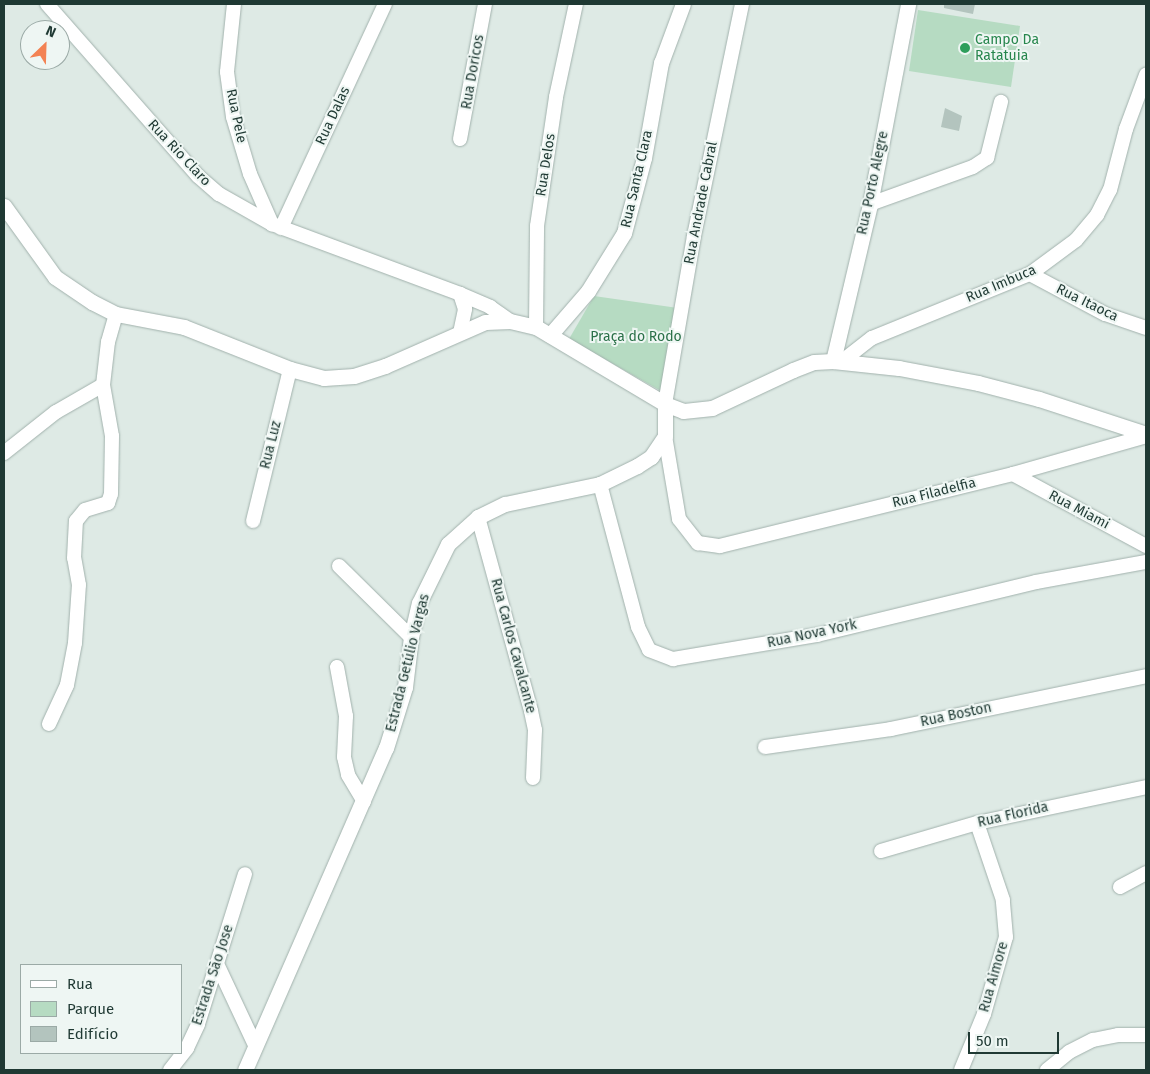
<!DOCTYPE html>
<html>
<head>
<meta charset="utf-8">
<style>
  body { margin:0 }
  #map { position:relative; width:1150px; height:1074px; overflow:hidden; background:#deeae5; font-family:"Fira Sans",sans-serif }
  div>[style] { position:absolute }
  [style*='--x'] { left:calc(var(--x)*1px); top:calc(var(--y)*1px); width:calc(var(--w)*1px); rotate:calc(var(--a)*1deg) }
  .green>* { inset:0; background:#b6dbc2 }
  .building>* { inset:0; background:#b3c4be }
  .roads { filter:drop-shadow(0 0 1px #a1b1ac) drop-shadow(0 0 1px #a1b1ac) }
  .street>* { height:14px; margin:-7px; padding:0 7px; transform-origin:7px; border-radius:7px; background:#fff }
  .secondary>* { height:15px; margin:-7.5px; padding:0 7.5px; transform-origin:7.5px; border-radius:7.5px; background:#fff }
  .dots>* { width:14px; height:14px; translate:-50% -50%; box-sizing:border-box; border:2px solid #eef6f3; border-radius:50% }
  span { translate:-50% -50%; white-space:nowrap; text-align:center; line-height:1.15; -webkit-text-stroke:4px #eef6f3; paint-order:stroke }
  .leisure-label { font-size:14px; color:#27864d }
  .left { translate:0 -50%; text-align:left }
  .street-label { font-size:14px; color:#1f3933 }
  .park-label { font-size:14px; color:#2a7048 }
  .frame { position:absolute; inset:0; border:5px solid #1f3933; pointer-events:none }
  .legend { position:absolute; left:20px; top:964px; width:162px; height:90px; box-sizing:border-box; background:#eef6f3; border:1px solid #9baaa6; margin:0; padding:6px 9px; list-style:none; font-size:15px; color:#1f3933 }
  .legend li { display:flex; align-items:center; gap:10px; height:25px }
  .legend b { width:25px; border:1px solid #9baaa6 }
  .north { position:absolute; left:20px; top:20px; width:50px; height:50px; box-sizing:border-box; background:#eef6f3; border:1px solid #9baaa6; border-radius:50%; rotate:24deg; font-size:14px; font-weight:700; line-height:20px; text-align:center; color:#1f3933 }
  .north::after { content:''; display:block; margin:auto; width:18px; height:22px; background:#f38253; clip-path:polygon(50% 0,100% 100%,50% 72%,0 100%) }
  .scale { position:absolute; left:968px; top:1032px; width:91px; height:22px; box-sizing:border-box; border:2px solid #1f3933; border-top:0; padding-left:6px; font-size:15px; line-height:18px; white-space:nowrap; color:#1f3933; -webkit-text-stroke:4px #eef6f3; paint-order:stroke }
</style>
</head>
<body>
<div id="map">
  <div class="green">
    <div style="clip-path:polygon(918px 10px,1020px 26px,1011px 87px,909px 71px)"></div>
    <div style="clip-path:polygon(594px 296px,678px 308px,661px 391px,569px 339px)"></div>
  </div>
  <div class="building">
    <div style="clip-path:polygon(944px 4px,975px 4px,973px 14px,944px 8px)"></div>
    <div style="clip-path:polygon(945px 108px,962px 116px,959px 131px,941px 127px)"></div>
  </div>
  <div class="roads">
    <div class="street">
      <div style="--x:47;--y:4;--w:229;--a:48.7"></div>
      <div style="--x:198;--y:176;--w:28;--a:41"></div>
      <div style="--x:219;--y:194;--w:61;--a:29.5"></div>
      <div style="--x:272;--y:224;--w:201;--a:20.4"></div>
      <div style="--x:460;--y:294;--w:33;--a:23"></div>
      <div style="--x:490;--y:307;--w:24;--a:35"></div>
      <div style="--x:234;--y:4;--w:68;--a:95.9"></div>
      <div style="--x:227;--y:72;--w:45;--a:82.4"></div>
      <div style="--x:233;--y:117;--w:59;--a:73.4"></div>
      <div style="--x:250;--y:174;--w:55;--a:66.3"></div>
      <div style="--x:460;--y:139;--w:137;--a:-79.5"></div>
      <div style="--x:870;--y:204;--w:109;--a:-19.8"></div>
      <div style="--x:973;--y:167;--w:17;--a:-33"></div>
      <div style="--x:987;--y:158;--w:58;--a:-76"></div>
      <div style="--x:281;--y:228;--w:247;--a:-65.1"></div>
      <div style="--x:1030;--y:274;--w:85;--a:28.1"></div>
      <div style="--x:1105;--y:314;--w:43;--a:18.9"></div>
      <div style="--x:536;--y:327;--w:101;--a:-89.4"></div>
      <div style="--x:537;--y:226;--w:130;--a:-81.6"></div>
      <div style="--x:556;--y:97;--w:95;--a:-77.9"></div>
      <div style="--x:460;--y:333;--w:25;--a:-78"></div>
      <div style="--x:465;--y:309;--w:16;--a:-108"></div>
      <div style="--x:841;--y:362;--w:39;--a:-38"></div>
      <div style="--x:872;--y:338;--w:170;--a:-22.1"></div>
      <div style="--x:1030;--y:274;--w:57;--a:-36.5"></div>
      <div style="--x:1076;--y:240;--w:33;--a:-50"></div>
      <div style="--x:1097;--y:215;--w:28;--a:-63"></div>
      <div style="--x:1110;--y:190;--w:63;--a:-75.3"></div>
      <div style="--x:1126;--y:129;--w:58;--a:-69.7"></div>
      <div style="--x:665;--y:404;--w:170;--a:-80.2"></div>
      <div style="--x:694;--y:236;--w:237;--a:-78.3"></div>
      <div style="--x:665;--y:436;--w:84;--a:80.4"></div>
      <div style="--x:679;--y:519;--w:31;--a:52"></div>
      <div style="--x:698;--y:543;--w:22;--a:8"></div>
      <div style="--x:720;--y:546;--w:302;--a:-13.8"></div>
      <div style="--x:1013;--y:474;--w:138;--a:-15.9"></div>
      <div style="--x:4;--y:453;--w:66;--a:-38.3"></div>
      <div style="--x:56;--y:412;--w:54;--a:-29.9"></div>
      <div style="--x:1013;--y:474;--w:151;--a:28.4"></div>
      <div style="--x:600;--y:484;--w:148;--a:75.1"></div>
      <div style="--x:638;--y:627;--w:25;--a:64"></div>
      <div style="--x:649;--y:650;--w:26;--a:21"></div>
      <div style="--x:673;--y:659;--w:146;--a:-9.5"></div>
      <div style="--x:817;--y:635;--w:225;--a:-13.6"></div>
      <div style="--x:1036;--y:582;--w:112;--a:-10.3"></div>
      <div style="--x:478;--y:517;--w:201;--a:74.7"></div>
      <div style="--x:531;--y:711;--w:19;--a:78"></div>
      <div style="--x:535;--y:730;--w:48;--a:92.4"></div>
      <div style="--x:253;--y:521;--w:156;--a:-76.3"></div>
      <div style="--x:339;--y:566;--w:101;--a:44.6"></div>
      <div style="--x:337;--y:667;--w:50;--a:79.6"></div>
      <div style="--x:346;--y:716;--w:41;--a:92.8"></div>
      <div style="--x:344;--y:757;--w:18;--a:77"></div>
      <div style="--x:348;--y:775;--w:31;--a:59"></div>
      <div style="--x:49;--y:724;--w:43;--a:-65.2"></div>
      <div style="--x:67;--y:685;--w:43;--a:-79.2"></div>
      <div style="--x:75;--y:643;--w:58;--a:-86.1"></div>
      <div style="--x:79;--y:585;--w:27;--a:-100"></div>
      <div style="--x:74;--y:558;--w:37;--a:-87"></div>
      <div style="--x:76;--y:521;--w:14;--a:-51"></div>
      <div style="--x:85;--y:510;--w:24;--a:-17"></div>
      <div style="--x:108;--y:503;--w:9;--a:-72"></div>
      <div style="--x:111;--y:494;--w:58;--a:-89"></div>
      <div style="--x:112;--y:436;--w:52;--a:-100"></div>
      <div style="--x:103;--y:385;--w:43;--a:-83.4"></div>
      <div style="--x:108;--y:342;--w:29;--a:-74"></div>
      <div style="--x:765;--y:747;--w:127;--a:-8.1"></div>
      <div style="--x:891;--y:729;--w:260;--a:-11.7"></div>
      <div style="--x:881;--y:851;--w:100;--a:-16.3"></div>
      <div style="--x:977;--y:823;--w:173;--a:-12"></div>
      <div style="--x:1120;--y:887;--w:30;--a:-28"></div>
      <div style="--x:218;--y:966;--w:87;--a:64.9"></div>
      <div style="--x:170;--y:1070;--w:28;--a:-52"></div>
      <div style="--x:187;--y:1048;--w:26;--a:-65"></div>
      <div style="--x:198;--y:1024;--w:157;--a:-72.6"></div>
      <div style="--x:961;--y:1070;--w:61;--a:-67.7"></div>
      <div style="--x:984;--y:1014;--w:80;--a:-74.1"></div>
      <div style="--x:1006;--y:937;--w:37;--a:-95"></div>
      <div style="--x:1003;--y:900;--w:81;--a:-108.7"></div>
      <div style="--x:1047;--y:1070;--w:28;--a:-39"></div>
      <div style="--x:1069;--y:1052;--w:27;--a:-27"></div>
      <div style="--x:1093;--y:1040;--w:25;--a:-11"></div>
      <div style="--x:1118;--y:1035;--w:28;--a:0"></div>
    </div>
    <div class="secondary">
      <div style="--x:4;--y:206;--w:87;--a:54.3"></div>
      <div style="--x:55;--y:277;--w:45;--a:34"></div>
      <div style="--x:92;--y:302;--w:27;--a:27"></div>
      <div style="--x:116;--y:314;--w:69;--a:10.8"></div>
      <div style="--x:184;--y:327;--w:114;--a:21.6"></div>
      <div style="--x:290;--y:369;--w:35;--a:15"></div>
      <div style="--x:324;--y:378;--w:30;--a:-4"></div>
      <div style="--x:354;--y:376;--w:33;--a:-18"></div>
      <div style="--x:385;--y:366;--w:109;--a:-23.7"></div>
      <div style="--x:485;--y:322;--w:25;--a:-2"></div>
      <div style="--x:510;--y:321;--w:27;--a:13"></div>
      <div style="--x:536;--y:327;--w:150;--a:30.8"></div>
      <div style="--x:665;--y:404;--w:19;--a:21"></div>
      <div style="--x:683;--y:411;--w:29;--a:-6"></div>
      <div style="--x:712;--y:408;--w:89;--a:-25.1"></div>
      <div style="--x:793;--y:370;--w:22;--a:-21"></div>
      <div style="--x:814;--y:362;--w:19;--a:-3"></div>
      <div style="--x:833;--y:361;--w:66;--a:6.1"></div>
      <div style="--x:899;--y:368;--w:80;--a:10.8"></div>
      <div style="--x:978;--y:383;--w:63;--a:14.7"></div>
      <div style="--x:1039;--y:399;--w:113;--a:18.1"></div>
      <div style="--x:550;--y:335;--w:58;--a:-49.2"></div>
      <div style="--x:588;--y:291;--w:68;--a:-58.2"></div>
      <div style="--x:624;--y:233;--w:78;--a:-75.1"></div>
      <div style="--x:644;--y:158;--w:97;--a:-79.9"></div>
      <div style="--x:661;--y:63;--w:63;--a:-69.6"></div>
      <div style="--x:833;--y:361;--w:161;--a:-76.7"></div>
      <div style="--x:870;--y:204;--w:204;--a:-79.2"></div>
      <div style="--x:245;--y:1070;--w:352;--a:-66.4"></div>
      <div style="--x:386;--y:748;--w:64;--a:-72.7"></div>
      <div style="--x:405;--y:687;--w:50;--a:-83.2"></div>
      <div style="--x:411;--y:637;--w:35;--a:-77"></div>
      <div style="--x:419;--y:603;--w:66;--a:-63.8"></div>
      <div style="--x:448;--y:544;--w:40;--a:-42"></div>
      <div style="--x:478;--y:517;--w:30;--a:-26"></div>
      <div style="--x:505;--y:504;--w:97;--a:-11.9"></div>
      <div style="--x:600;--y:484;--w:41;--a:-25.9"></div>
      <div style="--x:637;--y:466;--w:17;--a:-33"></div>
      <div style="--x:651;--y:457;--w:25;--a:-56"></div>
      <div style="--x:665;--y:436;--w:32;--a:-90"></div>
    </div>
  </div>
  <div class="dots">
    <div style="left:965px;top:48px;background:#2e9e5b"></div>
  </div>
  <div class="leisure-label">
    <span class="left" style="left:975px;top:48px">Campo Da<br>Ratatuia</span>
  </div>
  <div class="street-label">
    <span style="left:473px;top:72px;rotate:-80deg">Rua Doricos</span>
    <span style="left:236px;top:116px;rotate:78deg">Rua Pele</span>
    <span style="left:333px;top:116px;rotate:-65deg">Rua Dalas</span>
    <span style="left:179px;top:153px;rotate:47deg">Rua Rio Claro</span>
    <span style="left:546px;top:165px;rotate:-81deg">Rua Delos</span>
    <span style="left:637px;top:179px;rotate:-77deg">Rua Santa Clara</span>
    <span style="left:873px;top:183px;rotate:-78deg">Rua Porto Alegre</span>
    <span style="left:701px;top:203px;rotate:-79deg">Rua Andrade Cabral</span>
    <span style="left:1001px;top:284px;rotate:-23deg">Rua Imbuca</span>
    <span style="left:1087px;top:303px;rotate:26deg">Rua Itaoca</span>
    <span style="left:271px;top:445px;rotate:-76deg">Rua Luz</span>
    <span style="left:934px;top:493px;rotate:-14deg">Rua Filadelfia</span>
    <span style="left:1079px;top:510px;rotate:28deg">Rua Miami</span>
    <span style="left:812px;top:634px;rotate:-12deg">Rua Nova York</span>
    <span style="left:513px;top:646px;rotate:75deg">Rua Carlos Cavalcante</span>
    <span style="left:408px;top:663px;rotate:-76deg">Estrada Getúlio Vargas</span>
    <span style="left:956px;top:715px;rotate:-12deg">Rua Boston</span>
    <span style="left:1013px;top:815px;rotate:-13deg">Rua Florida</span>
    <span style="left:213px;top:975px;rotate:-72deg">Estrada Sāo Jose</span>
    <span style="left:994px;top:977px;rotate:-74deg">Rua Aimore</span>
  </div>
  <div class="park-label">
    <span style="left:636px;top:337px">Praça do Rodo</span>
  </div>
  <div class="frame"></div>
  <ul class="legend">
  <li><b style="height:6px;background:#fff"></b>Rua</li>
  <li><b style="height:14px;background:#b6dbc2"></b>Parque</li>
  <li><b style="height:14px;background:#b3c4be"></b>Edifício</li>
  </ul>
  <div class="north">N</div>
  <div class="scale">50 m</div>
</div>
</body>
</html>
